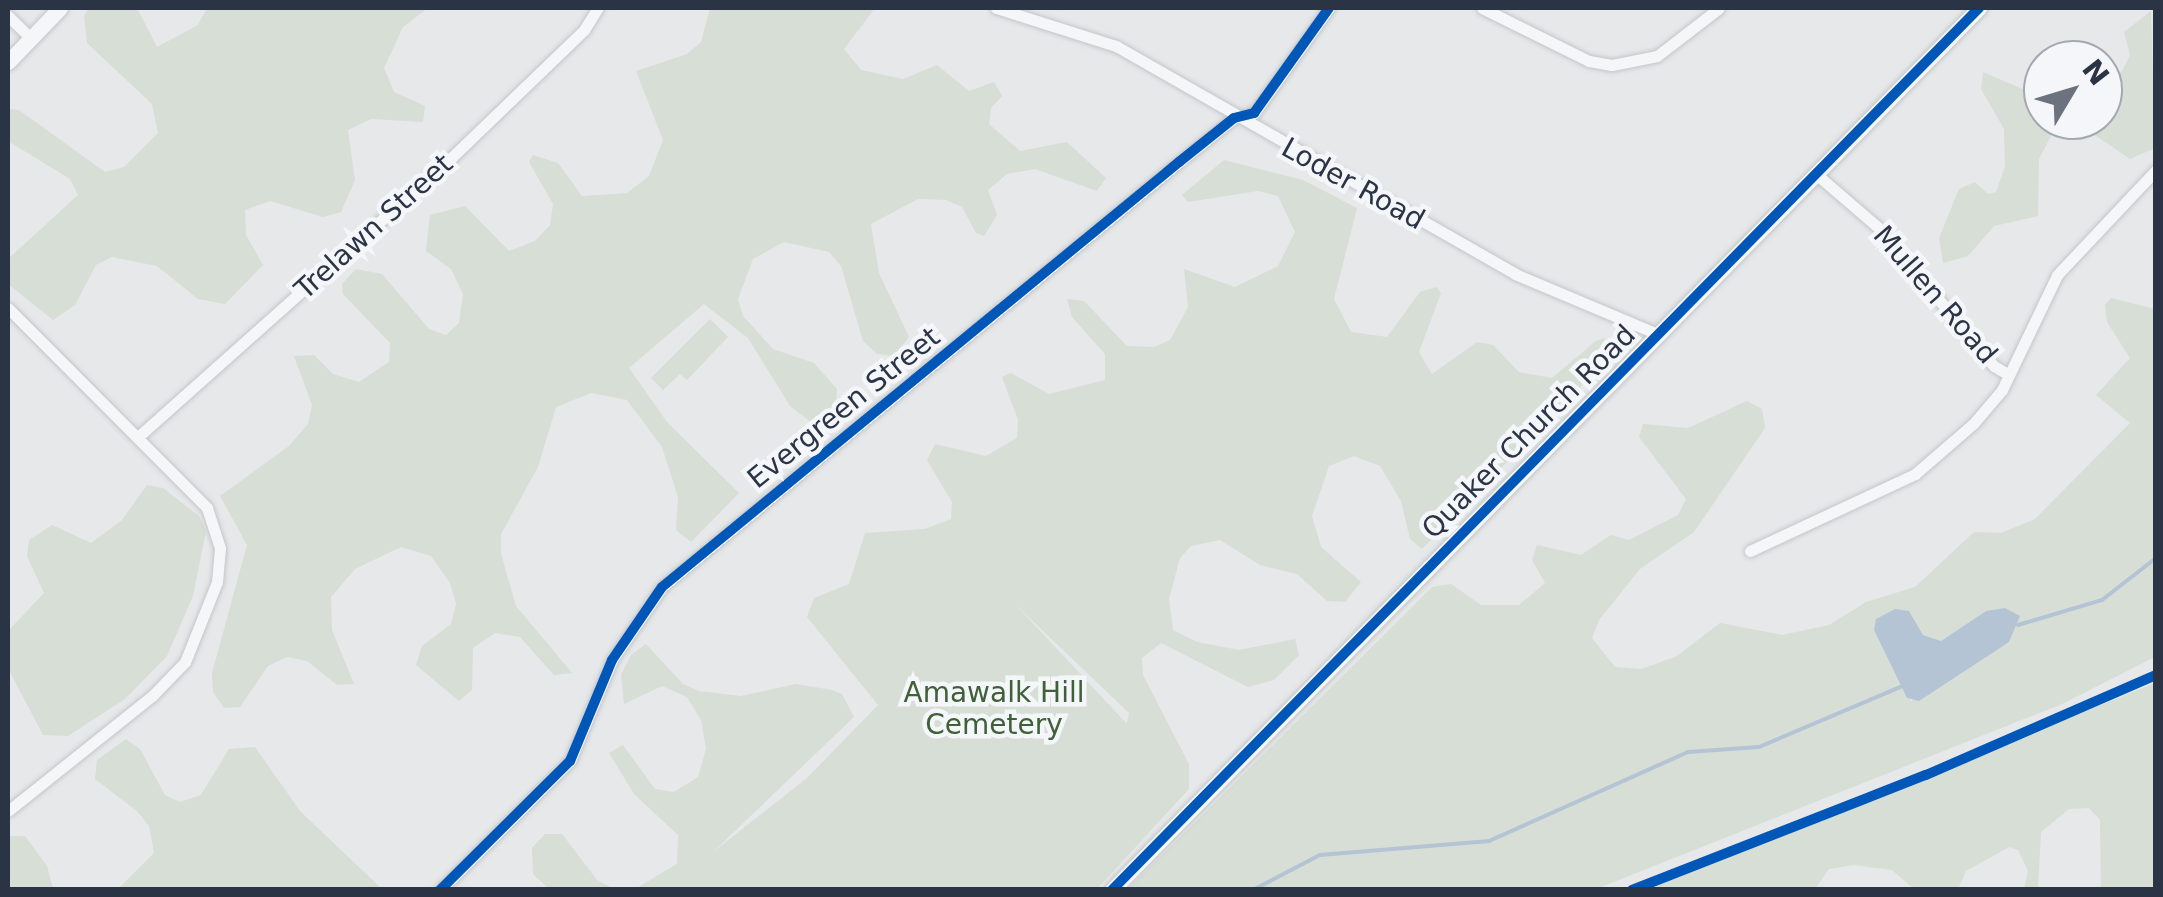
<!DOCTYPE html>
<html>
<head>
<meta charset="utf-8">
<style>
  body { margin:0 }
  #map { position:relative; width:2163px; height:897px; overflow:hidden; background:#e6e8ea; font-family:"DejaVu Sans",sans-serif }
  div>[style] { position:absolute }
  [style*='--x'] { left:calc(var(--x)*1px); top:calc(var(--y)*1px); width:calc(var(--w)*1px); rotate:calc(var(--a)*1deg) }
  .green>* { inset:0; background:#d6ded6 }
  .water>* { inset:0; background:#b4c4d5 }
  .stream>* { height:4px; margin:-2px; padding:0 2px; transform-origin:2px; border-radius:2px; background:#b4c4d5 }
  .roads { filter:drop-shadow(0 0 2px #c4c6c8) drop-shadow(0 0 2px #c4c6c8) }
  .minor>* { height:11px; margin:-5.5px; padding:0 5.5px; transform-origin:5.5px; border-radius:5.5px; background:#f5f6f7 }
  .tertiary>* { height:15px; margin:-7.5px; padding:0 7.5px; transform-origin:7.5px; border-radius:7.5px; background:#f5f6f7 }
  .cycleway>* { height:10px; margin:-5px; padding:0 5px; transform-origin:5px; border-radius:5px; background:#0057b8 }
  span { translate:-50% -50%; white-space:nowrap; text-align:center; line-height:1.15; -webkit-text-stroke:9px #f4f6f9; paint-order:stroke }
  .street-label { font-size:28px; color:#2b3445 }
  .park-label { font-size:28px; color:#3f6138 }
  .frame { position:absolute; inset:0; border:10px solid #2b3445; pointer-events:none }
  .north { position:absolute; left:2023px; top:40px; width:100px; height:100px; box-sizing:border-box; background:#f4f6f9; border:2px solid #a4a8b1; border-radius:50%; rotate:52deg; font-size:28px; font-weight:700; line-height:40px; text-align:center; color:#2b3445 }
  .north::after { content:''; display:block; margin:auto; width:35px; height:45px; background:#6c737f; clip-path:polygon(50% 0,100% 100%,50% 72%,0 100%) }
</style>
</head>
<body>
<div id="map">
  <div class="green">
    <div style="clip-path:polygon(89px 8px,137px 8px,157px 47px,198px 25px,207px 8px,428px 8px,403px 27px,384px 68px,394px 92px,425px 106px,423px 122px,371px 119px,348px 130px,355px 180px,341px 212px,323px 217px,270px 201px,245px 210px,246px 235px,263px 265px,225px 304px,198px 299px,157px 266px,112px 257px,96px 265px,75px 305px,53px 320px,8px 284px,8px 259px,78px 195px,70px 179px,8px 141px,8px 109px,19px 110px,105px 172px,124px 167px,158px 133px,152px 104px,87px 43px,84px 16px)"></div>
    <div style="clip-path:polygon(710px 8px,875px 8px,844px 49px,861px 70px,903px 79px,937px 65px,969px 91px,994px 82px,1002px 96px,991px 108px,989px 124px,1020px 151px,1067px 142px,1106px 178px,1097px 191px,1035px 169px,1007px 174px,988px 190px,997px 215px,984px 236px,976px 233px,962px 207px,946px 200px,918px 199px,871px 224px,879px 273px,909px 337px,894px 356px,877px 354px,863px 341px,841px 266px,829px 252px,784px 242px,753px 259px,738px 299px,743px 316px,773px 349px,814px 363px,837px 389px,835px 411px,820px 420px,811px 422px,790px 406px,748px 338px,704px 304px,629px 368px,667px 422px,739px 493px,691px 542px,676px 530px,678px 497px,662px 447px,627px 400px,591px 393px,556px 407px,538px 467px,501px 534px,501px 554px,516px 606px,572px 673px,554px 675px,520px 637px,495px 633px,473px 648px,472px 690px,459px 701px,416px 665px,422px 646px,451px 624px,456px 604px,450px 583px,431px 556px,401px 547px,355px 569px,331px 597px,332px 630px,354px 684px,337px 685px,307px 661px,287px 657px,268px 666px,240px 707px,224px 708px,213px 692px,212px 673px,247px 545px,220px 496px,289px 446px,308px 424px,312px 405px,294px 356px,314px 355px,333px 374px,359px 382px,389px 362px,390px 343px,343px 294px,342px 284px,356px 269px,382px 274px,429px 329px,446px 335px,459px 323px,463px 294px,451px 269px,426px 251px,430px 215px,465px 206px,509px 251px,535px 241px,550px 225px,553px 204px,529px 162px,533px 155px,558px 163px,582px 196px,627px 193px,649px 176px,663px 140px,636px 71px,687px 54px,701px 42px)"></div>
    <div style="clip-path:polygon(2151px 11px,2155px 148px,2130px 159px,2089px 131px,2052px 134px,2039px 159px,2038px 216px,1994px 226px,1968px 256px,1943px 263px,1939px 238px,1959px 189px,1975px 182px,1988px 194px,1996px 192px,2005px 166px,2004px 129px,1981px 89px,1983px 72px,2043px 98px,2043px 120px,2103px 120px,2103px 70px,2114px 76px,2122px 71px,2130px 55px,2124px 32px)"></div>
    <div style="clip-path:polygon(evenodd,1224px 160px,1303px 180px,1357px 208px,1334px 299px,1351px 332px,1387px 337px,1420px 292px,1436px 287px,1441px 293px,1419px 352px,1432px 374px,1477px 342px,1493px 345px,1519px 372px,1552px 378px,1596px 341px,1604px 338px,1618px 348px,1422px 549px,1410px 539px,1401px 501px,1380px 466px,1354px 456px,1329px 466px,1312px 516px,1321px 547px,1361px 582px,1345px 602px,1327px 601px,1297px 574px,1260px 565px,1220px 540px,1191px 546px,1180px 558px,1169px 599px,1173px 630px,1197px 642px,1239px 650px,1295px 639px,1299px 655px,1274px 680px,1248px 687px,1161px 643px,1142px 658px,1143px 675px,1189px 764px,1189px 789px,1097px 889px,635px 889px,677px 864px,678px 835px,634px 794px,609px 753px,623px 745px,655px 789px,674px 792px,698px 777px,706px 749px,701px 720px,687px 697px,662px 686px,624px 704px,621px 675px,631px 655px,646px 644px,683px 684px,699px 691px,741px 696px,796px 684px,832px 690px,842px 694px,854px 717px,713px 852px,807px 778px,878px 705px,807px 617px,814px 598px,849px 584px,865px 533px,925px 529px,951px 519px,952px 502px,927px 460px,935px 444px,986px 456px,1017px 438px,1018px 420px,1002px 377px,1011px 373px,1049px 394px,1105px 380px,1105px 354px,1072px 317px,1067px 299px,1084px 301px,1127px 346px,1154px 347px,1170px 340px,1188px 307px,1184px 269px,1235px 287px,1278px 266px,1295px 232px,1278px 196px,1258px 191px,1188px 202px,1182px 195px,1224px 160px,1015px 604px,1129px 713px,1127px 723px,1126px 723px,1015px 604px)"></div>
    <div style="clip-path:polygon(evenodd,2111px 298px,2155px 309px,2155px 657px,2062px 704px,1596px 889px,1128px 889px,1432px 587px,1451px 584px,1481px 605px,1519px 605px,1545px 583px,1532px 560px,1537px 545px,1581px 555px,1611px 535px,1629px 540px,1678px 515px,1686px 499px,1639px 437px,1643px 424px,1688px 428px,1747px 401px,1762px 409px,1765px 428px,1694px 532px,1640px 569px,1599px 620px,1592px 638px,1615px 667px,1642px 669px,1677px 656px,1720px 623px,1782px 635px,1829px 625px,1866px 602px,1915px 587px,1974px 532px,2001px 533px,2035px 519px,2130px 423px,2096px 395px,2130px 358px,2107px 322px,2105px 305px,2111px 298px,1909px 611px,1923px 635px,1941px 641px,1986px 611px,2009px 642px,1911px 701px,1874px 630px,1909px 611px)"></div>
    <div style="clip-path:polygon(710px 319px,728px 337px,687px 380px,680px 374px,663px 390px,651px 378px)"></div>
    <div style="clip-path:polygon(147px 485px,163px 488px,199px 516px,206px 531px,193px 596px,167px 656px,125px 699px,68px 736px,43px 735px,8px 668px,8px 631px,44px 593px,27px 556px,29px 540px,52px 525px,91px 543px,122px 520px)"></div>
    <div style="clip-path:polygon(2155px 683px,2155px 889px,2101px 889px,2100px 820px,2089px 808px,2069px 809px,2041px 832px,2038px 889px,2024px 889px,2028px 871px,2018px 850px,2009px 847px,1966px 871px,1958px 889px,1914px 889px,1892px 870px,1854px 865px,1829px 869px,1815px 889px,1649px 889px)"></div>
    <div style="clip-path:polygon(126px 739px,140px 749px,165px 795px,180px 802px,201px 795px,229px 749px,255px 747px,300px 811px,382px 889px,118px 889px,154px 853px,149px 826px,137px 811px,95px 779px,97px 760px)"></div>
    <div style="clip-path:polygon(545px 834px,562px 834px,597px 880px,614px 889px,549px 889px,533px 874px,532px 848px)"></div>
    <div style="clip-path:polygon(8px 836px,25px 836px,47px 866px,53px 889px,8px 889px)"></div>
  </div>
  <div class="water">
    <div style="clip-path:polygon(2005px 608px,2020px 616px,2009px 642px,1919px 701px,1907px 698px,1874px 630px,1876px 619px,1895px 609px,1909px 611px,1923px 635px,1941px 641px,1986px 611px)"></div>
  </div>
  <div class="stream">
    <div style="--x:2018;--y:625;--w:88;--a:-16.6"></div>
    <div style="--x:2102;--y:600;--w:68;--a:-37.9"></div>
    <div style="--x:1253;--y:890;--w:76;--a:-27.6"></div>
    <div style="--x:1320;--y:855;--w:170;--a:-4.7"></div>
    <div style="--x:1489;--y:841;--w:218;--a:-24.1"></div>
    <div style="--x:1688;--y:752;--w:71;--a:-4"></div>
    <div style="--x:1759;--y:747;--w:159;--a:-23"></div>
  </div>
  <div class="roads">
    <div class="minor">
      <div style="--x:996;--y:8;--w:126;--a:17.6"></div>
      <div style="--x:1116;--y:46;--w:460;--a:29.7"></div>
      <div style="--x:1515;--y:274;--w:155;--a:22.8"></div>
      <div style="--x:1482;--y:8;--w:119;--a:26.4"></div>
      <div style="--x:1589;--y:61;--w:23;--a:10"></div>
      <div style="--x:1612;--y:65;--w:46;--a:-11.3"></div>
      <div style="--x:1657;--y:56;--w:78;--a:-37.7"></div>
      <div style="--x:8;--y:16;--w:30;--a:44"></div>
      <div style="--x:1816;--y:174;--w:86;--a:40.7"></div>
      <div style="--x:1881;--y:230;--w:177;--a:50.3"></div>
      <div style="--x:1994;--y:366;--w:17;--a:31"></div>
      <div style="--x:8;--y:308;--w:282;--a:45.1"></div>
      <div style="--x:207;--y:508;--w:42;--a:72"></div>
      <div style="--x:220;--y:548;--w:34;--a:95"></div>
      <div style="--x:217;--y:582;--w:86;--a:111.8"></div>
      <div style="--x:185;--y:662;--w:47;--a:134.1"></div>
      <div style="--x:152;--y:696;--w:184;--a:141.4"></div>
      <div style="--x:139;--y:436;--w:418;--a:-41.7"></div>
      <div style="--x:451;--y:158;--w:185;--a:-43.9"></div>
      <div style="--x:584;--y:30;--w:26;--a:-58"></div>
      <div style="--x:1750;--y:551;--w:182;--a:-25"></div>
      <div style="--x:1915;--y:474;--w:77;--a:-40.8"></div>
      <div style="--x:1973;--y:424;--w:45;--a:-49.5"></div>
      <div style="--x:2002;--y:390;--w:127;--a:-64.4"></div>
      <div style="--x:2057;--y:275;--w:144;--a:-46.7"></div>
      <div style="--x:440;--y:890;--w:183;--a:-44.8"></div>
      <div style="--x:570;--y:761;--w:109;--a:-67.4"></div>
      <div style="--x:612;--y:660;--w:88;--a:-55.6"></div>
      <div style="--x:662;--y:587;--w:669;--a:-39.42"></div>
      <div style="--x:1179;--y:162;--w:70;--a:-38.7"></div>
      <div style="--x:1234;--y:118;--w:21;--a:-14"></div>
      <div style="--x:1254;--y:113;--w:129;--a:-54.5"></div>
    </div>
    <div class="tertiary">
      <div style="--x:8;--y:62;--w:75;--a:-46.1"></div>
      <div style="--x:1112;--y:890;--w:1237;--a:-45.49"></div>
    </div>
  </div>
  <div class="cycleway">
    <div style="--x:440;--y:890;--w:183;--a:-44.8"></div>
    <div style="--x:570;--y:761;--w:109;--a:-67.4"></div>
    <div style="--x:612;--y:660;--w:88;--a:-55.6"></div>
    <div style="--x:662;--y:587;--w:669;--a:-39.42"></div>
    <div style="--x:1179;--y:162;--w:70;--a:-38.7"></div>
    <div style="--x:1234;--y:118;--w:21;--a:-14"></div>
    <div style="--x:1254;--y:113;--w:129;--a:-54.5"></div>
    <div style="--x:1112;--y:890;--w:1237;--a:-45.49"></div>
    <div style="--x:1632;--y:890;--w:316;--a:-21.4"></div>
    <div style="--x:1926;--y:775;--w:251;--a:-23.5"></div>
  </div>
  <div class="street-label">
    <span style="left:1353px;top:184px;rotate:29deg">Loder Road</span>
    <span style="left:374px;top:227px;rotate:-42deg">Trelawn Street</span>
    <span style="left:1935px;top:295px;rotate:49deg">Mullen Road</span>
    <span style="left:844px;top:408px;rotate:-39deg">Evergreen Street</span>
    <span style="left:1529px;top:432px;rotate:-45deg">Quaker Church Road</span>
  </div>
  <div class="park-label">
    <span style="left:994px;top:709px">Amawalk Hill<br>Cemetery</span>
  </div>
  <div class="frame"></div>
  <div class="north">N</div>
</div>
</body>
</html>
